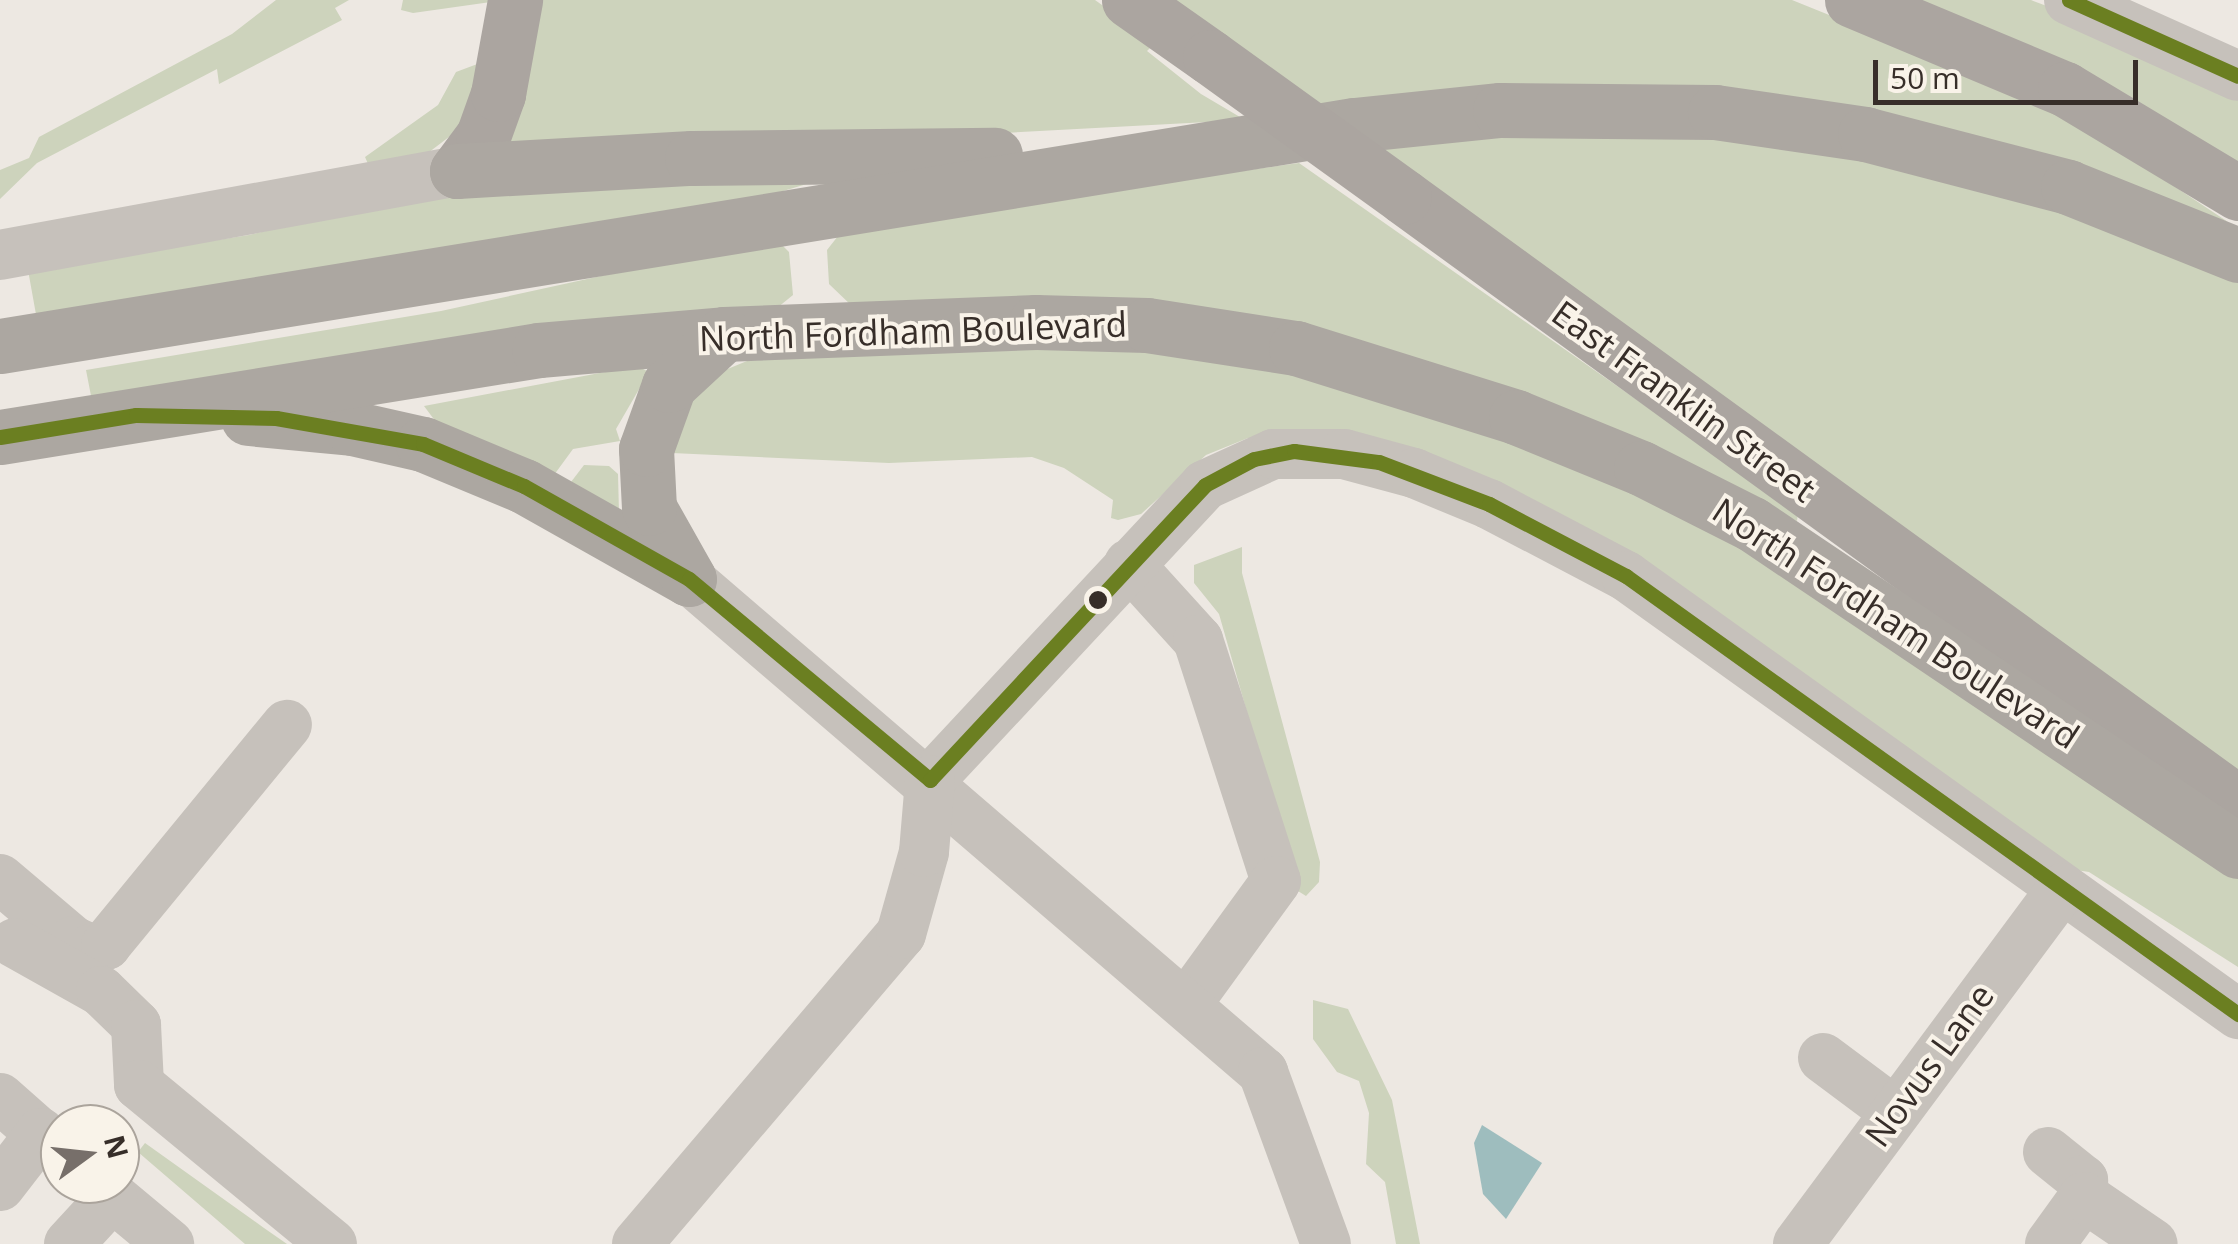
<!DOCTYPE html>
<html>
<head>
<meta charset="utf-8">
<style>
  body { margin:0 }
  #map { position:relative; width:2238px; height:1244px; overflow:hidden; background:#ede8e2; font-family:"Open Sans",sans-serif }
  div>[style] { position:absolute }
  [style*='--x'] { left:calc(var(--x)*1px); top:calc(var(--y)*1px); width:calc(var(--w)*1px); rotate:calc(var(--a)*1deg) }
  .green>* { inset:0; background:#cdd3bc }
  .water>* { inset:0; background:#9ebdbe }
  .minor>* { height:50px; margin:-25px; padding:0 25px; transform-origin:25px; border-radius:25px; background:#c6c1bb }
  .major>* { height:55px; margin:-27.5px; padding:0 27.5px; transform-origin:27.5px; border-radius:27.5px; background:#aba5a0 }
  .highway>* { height:55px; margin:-27.5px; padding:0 27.5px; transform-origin:27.5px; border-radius:27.5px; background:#aca7a1 }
  .major-bridge>* { height:55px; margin:-27.5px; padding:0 27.5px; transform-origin:27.5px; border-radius:27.5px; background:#aba5a0 }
  .bus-1>* { height:15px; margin:-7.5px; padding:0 7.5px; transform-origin:7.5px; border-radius:7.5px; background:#6b7f21 }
  .dots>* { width:28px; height:28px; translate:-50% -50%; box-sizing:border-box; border:5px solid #f9f3e9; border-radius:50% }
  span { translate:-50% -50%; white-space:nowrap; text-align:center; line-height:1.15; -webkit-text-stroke:8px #f9f3e9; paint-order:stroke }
  .street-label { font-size:35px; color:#372e29 }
  .north { position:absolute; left:40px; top:1104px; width:100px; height:100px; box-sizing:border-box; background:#f9f3e9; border:2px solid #aba49c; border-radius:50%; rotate:75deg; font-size:28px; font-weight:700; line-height:40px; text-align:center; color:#372e29 }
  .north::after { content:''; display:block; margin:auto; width:35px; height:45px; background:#776f6a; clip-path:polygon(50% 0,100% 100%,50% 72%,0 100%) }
  .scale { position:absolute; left:1873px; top:60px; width:265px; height:45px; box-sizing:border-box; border:5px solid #372e29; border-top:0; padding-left:12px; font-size:30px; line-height:35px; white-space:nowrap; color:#372e29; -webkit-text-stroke:8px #f9f3e9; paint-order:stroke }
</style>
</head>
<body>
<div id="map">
  <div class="green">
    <div style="clip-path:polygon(276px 0,349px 0,335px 8px,342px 20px,219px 84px,217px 69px,37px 163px,0 199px,0 170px,29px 158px,39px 137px,232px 34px)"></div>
    <div style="clip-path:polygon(403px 0,505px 0,413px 13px,401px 10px)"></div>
    <div style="clip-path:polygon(533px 0,1095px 0,1155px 43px,1147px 51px,1201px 94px,1245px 120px,559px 157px,504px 140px)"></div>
    <div style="clip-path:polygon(1164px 0,1792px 0,2052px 105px,2228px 222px,2071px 166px,1320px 108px)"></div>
    <div style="clip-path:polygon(1903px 0,2031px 0,2124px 35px,2238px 94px,2238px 167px)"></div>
    <div style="clip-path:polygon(480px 63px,462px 127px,424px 156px,369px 166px,365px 157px,438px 105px,456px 72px)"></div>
    <div style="clip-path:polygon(1742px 135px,1982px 182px,2238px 278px,2238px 786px,1376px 150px,1453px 136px)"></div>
    <div style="clip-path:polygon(1299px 163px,1798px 513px,1797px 521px,1561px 413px,853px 307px,829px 284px,827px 250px,838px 236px,1010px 203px)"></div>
    <div style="clip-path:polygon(827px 178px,743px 203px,37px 320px,28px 270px,249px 235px,411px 197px)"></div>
    <div style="clip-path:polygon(775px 238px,789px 252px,793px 295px,777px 308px,92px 401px,86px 370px,441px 311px)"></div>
    <div style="clip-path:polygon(947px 345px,1176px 353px,1267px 368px,1400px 401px,1699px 516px,2238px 869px,2238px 967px,2089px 872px,2063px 868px,1620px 551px,1248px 438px,1206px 455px,1141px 514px,1118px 520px,1111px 518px,1113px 500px,1064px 468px,1032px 457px,889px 463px,672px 453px,676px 411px,713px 375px,747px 361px)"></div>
    <div style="clip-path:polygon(637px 366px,649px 372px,616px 429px,620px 441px,573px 449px,554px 475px,439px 426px,424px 406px)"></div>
    <div style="clip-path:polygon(584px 465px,609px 466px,618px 474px,619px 513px,571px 482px)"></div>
    <div style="clip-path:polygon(1242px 547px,1242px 573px,1320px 862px,1319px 882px,1306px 896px,1298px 891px,1219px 614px,1194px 583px,1194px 565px)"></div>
    <div style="clip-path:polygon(1313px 1000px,1348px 1009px,1392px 1100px,1420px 1244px,1396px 1244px,1385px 1182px,1366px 1164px,1369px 1113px,1359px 1081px,1337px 1072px,1313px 1039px)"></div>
    <div style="clip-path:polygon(145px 1143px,264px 1228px,287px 1244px,245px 1244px,138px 1152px)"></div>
  </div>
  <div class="water">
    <div style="clip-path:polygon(1482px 1125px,1542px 1163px,1506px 1219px,1483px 1194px,1474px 1143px)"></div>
  </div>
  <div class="minor">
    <div style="--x:2069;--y:0;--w:185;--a:24.2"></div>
    <div style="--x:0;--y:255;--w:465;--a:-10.4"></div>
    <div style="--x:1129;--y:564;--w:103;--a:47.8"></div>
    <div style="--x:1198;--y:640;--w:253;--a:72.1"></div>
    <div style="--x:1276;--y:881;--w:153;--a:126"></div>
    <div style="--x:689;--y:579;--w:757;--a:40.66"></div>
    <div style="--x:1263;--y:1072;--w:183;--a:69.9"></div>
    <div style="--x:930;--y:780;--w:403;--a:-47"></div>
    <div style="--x:1205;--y:485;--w:75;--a:-24.5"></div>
    <div style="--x:1273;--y:454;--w:71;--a:0"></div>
    <div style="--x:1344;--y:454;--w:73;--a:15.2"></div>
    <div style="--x:1414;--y:473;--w:81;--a:22.5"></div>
    <div style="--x:1489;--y:504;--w:155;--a:27.7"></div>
    <div style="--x:1626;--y:576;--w:753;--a:35.59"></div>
    <div style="--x:0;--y:879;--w:96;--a:40.3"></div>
    <div style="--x:73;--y:941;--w:20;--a:24"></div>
    <div style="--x:91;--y:949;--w:16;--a:-15"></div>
    <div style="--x:106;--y:945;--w:285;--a:-50.6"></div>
    <div style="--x:15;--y:943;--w:98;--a:29.2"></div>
    <div style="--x:101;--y:991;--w:49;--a:44.2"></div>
    <div style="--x:136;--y:1025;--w:60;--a:87.1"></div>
    <div style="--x:139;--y:1085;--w:250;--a:39.5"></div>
    <div style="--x:1823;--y:1058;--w:89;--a:36.7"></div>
    <div style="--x:0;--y:1098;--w:80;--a:41.5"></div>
    <div style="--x:2048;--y:1152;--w:45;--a:38.7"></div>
    <div style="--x:2083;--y:1180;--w:17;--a:87"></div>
    <div style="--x:97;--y:1184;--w:94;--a:39.8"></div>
    <div style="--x:0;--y:1186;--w:67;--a:-52.3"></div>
    <div style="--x:69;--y:1244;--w:64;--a:-47.5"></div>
    <div style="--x:637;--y:1244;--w:407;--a:-49.6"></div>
    <div style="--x:901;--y:934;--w:85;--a:-74.3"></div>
    <div style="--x:924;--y:852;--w:72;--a:-85.2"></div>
    <div style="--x:1798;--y:1244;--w:443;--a:-53.4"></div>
    <div style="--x:2050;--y:1244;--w:58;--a:-54.1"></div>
    <div style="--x:2084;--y:1197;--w:83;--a:34.3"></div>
  </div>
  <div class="major">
    <div style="--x:1129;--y:0;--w:99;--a:35.1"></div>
    <div style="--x:1852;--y:0;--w:231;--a:22.7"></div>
    <div style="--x:2065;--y:89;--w:202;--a:31"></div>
    <div style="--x:457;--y:171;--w:44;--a:-53.4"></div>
    <div style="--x:483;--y:136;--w:45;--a:-70.3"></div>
    <div style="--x:498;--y:94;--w:96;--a:-79.7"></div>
    <div style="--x:1404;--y:197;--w:1031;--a:36"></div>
  </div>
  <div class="highway">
    <div style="--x:457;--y:171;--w:235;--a:-3.2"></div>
    <div style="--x:692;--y:158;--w:303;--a:-0.6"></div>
    <div style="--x:0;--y:346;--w:1372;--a:-9.27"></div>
    <div style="--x:1354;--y:125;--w:147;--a:-5.9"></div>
    <div style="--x:1500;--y:110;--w:215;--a:0.5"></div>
    <div style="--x:1715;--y:112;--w:152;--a:8.3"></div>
    <div style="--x:1865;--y:134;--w:210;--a:14.6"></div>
    <div style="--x:2068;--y:187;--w:183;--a:21.8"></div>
    <div style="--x:248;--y:418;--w:104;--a:5.5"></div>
    <div style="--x:352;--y:428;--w:73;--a:12.7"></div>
    <div style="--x:423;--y:444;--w:109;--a:22.6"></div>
    <div style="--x:524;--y:486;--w:189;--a:29.4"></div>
    <div style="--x:0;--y:437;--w:546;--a:-9.17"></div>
    <div style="--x:539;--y:350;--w:186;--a:-4.9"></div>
    <div style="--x:724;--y:334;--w:312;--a:-2.2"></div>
    <div style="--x:1036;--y:322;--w:111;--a:1.5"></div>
    <div style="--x:1147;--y:325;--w:151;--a:8.8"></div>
    <div style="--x:1296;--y:348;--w:231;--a:17.4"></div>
    <div style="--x:1516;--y:417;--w:135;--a:22.2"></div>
    <div style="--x:1641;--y:468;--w:124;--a:26.8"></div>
    <div style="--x:1752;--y:524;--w:586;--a:33.93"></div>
    <div style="--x:689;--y:579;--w:81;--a:-119.4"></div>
    <div style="--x:649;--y:508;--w:59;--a:-92.9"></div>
    <div style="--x:646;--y:449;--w:68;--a:-70.2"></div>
    <div style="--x:669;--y:385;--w:75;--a:-42.8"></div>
  </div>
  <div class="major-bridge">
    <div style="--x:1210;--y:57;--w:239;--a:35.8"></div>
  </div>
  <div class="bus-1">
    <div style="--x:2069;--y:0;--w:185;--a:24.2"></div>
    <div style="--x:0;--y:437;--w:138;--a:-9.2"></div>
    <div style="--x:136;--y:415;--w:140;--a:1.2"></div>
    <div style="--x:276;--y:418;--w:149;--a:10"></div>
    <div style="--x:423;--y:444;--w:109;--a:22.6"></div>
    <div style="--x:524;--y:486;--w:189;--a:29.4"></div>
    <div style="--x:689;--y:579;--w:314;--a:39.8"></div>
    <div style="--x:930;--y:780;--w:403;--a:-47"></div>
    <div style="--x:1205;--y:485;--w:55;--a:-28"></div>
    <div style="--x:1254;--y:459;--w:41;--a:-11.3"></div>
    <div style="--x:1294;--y:451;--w:86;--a:7.4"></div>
    <div style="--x:1379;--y:462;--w:118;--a:20.9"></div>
    <div style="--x:1489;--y:504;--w:155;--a:27.7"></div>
    <div style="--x:1626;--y:576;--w:753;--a:35.59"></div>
  </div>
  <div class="dots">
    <div style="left:1098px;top:600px;background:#372e29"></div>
  </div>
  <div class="street-label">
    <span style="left:913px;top:331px;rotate:-2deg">North Fordham Boulevard</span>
    <span style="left:1684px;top:401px;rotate:36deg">East Franklin Street</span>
    <span style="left:1896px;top:623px;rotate:33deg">North Fordham Boulevard</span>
    <span style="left:1929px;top:1065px;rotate:-54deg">Novus Lane</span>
  </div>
  <div class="north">N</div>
  <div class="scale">50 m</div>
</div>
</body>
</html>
